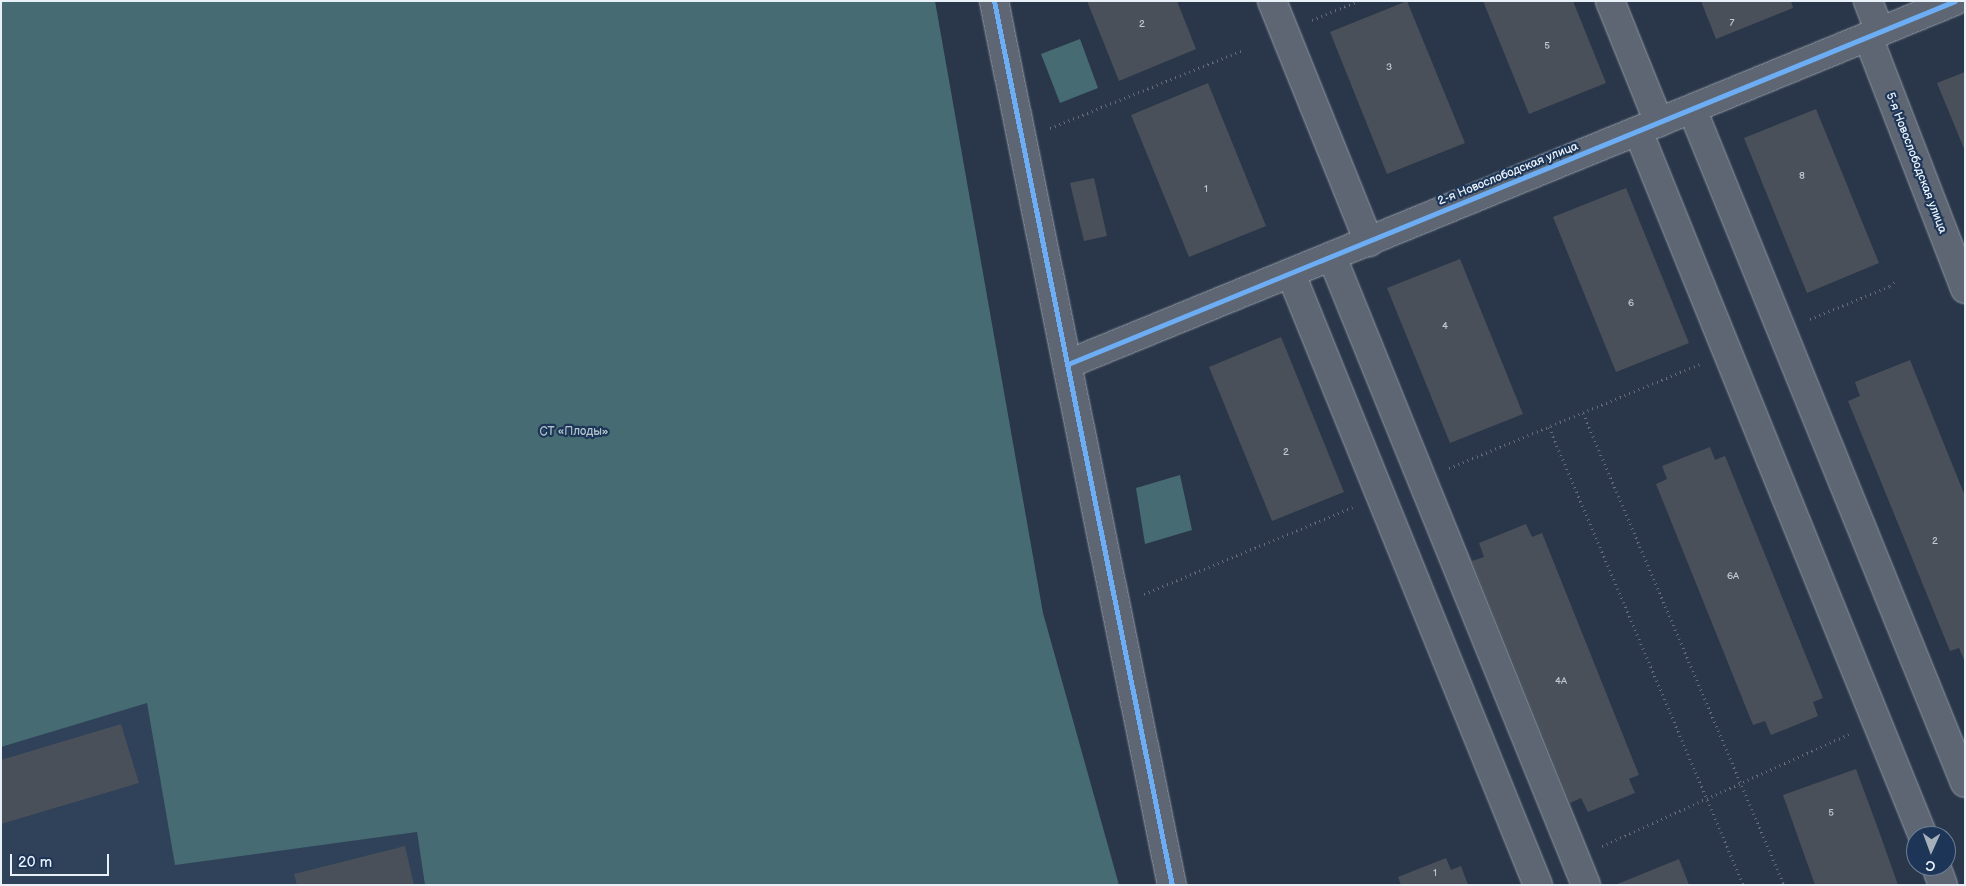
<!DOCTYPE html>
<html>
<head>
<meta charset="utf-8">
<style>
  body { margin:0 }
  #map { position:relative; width:1966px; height:886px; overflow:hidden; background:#2a374a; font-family:"Balsamiq Sans",sans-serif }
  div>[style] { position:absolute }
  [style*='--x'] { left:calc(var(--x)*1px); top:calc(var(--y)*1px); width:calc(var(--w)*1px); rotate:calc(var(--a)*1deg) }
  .built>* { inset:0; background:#30415a }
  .green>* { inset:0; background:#466b72 }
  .building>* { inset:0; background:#495059 }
  .path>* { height:3px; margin-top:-1.5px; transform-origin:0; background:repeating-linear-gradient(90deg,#656d78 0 1px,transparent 0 5px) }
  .roads { filter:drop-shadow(0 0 1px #959da7) drop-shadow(0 0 1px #959da7) }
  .minor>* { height:28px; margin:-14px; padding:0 14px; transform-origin:14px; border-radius:14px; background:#5d6672 }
  .cycleway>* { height:5px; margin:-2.5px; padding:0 2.5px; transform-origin:2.5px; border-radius:2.5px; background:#6dadf4 }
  span { translate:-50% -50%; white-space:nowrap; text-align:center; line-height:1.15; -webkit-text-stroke:4.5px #1d3557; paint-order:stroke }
  .number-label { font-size:10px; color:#c0c9d0 }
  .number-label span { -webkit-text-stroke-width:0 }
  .street-label { font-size:12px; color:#e8f1f8 }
  .park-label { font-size:12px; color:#b1c5cb }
  .frame { position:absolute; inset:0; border:2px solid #e8f1f8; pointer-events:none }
  .north { position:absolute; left:1906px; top:826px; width:50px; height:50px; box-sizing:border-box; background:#1d3557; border:1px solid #6e8097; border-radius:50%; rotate:182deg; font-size:14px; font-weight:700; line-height:20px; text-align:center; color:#e8f1f8 }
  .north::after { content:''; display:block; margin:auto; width:18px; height:22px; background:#a6b0bb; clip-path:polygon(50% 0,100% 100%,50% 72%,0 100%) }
  .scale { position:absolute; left:10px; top:854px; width:99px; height:22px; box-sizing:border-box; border:2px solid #e8f1f8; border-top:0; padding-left:6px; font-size:15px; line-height:18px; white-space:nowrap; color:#e8f1f8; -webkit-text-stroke:4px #1d3557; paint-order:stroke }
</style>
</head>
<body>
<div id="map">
  <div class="built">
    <div style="clip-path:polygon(147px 702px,175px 864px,417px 832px,425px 885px,1px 885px,1px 747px)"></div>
  </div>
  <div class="green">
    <div style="clip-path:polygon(1px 1px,935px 1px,1043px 613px,1119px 885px,425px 885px,417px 832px,175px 865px,147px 703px,1px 747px)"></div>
    <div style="clip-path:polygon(1080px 39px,1098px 88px,1060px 103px,1041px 54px)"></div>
    <div style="clip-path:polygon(1180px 475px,1192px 530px,1145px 544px,1136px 488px)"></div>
  </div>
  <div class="building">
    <div style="clip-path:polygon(1087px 1px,1177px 1px,1196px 49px,1119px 81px)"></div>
    <div style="clip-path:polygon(1407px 1px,1465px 143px,1387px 174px,1330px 32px)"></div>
    <div style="clip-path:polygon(1483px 1px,1573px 1px,1606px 83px,1529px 114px)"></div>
    <div style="clip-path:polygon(1701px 1px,1791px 1px,1793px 8px,1716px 39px)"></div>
    <div style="clip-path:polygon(1965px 72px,1965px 151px,1937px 83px)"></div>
    <div style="clip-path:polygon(1208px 83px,1266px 226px,1189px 257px,1131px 115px)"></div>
    <div style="clip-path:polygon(1816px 109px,1879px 263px,1807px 293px,1744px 138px)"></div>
    <div style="clip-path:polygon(1094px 178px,1107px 236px,1084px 241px,1070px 183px)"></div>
    <div style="clip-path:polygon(1626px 188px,1689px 343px,1616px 372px,1553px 217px)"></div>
    <div style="clip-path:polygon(1460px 259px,1523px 414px,1450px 443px,1387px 288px)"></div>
    <div style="clip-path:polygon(1281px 337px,1344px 492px,1272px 521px,1209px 367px)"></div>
    <div style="clip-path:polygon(1910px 360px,1965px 496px,1965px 662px,1959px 648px,1950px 651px,1848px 401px,1860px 396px,1855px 382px)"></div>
    <div style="clip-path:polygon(1710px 447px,1715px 460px,1725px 456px,1823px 698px,1813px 702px,1818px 716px,1771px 735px,1765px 721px,1753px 725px,1656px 484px,1667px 479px,1662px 466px)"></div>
    <div style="clip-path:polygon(1526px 524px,1532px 537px,1542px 533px,1639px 775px,1629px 779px,1635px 793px,1588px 812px,1581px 798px,1570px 803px,1472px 561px,1484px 557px,1479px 543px)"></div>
    <div style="clip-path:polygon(121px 724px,139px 783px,1px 824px,1px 760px)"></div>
    <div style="clip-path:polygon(1856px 769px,1880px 834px,1898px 885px,1815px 885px,1783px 795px)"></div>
    <div style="clip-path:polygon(405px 846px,414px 885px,297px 885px,294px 874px)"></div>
    <div style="clip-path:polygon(1446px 858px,1451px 870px,1461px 866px,1468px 885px,1401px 885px,1398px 877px)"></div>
    <div style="clip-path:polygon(1679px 859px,1689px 885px,1615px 885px)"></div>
  </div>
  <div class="path">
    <div style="--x:1312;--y:20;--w:50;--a:-22.4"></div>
    <div style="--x:1050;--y:128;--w:206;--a:-22"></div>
    <div style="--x:1810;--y:319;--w:87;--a:-22.4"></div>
    <div style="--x:1890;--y:286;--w:8;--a:-45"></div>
    <div style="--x:1583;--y:413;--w:513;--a:66.93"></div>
    <div style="--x:1549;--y:427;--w:497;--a:67"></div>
    <div style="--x:1449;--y:468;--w:272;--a:-22.5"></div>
    <div style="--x:1144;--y:594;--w:226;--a:-22.6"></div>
    <div style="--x:1602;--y:846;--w:271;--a:-24.4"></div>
  </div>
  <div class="roads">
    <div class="minor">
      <div style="--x:994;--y:1;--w:902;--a:78.62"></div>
      <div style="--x:1272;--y:1;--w:260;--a:68.1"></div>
      <div style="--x:1610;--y:1;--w:131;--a:68.1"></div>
      <div style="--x:1868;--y:1;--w:33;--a:69"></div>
      <div style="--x:1868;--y:37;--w:270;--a:68.9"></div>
      <div style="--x:1692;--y:109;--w:727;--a:67.95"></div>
      <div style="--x:1638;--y:131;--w:760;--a:67.99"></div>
      <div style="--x:1332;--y:257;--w:677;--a:67.98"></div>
      <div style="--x:1291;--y:274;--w:659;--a:67.99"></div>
      <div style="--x:1068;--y:364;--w:958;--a:-22.26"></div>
      <div style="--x:1936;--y:866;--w:20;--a:70"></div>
    </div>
  </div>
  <div class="cycleway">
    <div style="--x:994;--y:1;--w:902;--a:78.62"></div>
    <div style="--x:1068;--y:364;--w:958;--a:-22.26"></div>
  </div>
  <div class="number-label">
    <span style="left:1732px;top:24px">7</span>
    <span style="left:1142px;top:25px">2</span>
    <span style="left:1547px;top:47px">5</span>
    <span style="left:1389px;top:68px">3</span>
    <span style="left:1802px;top:177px">8</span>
    <span style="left:1206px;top:190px">1</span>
    <span style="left:1631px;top:304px">6</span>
    <span style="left:1445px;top:327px">4</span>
    <span style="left:1286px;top:453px">2</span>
    <span style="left:1935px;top:542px">2</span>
    <span style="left:1733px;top:577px">6А</span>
    <span style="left:1561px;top:682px">4А</span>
    <span style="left:1831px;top:814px">5</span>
    <span style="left:1435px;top:874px">1</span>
  </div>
  <div class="street-label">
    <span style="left:1916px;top:163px;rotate:69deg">5-я Новослободская улица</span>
    <span style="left:1508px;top:174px;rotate:-22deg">2-я Новослободская улица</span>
  </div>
  <div class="park-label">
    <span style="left:574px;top:432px">СТ «Плоды»</span>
  </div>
  <div class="frame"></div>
  <div class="north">С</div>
  <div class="scale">20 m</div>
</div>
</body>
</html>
